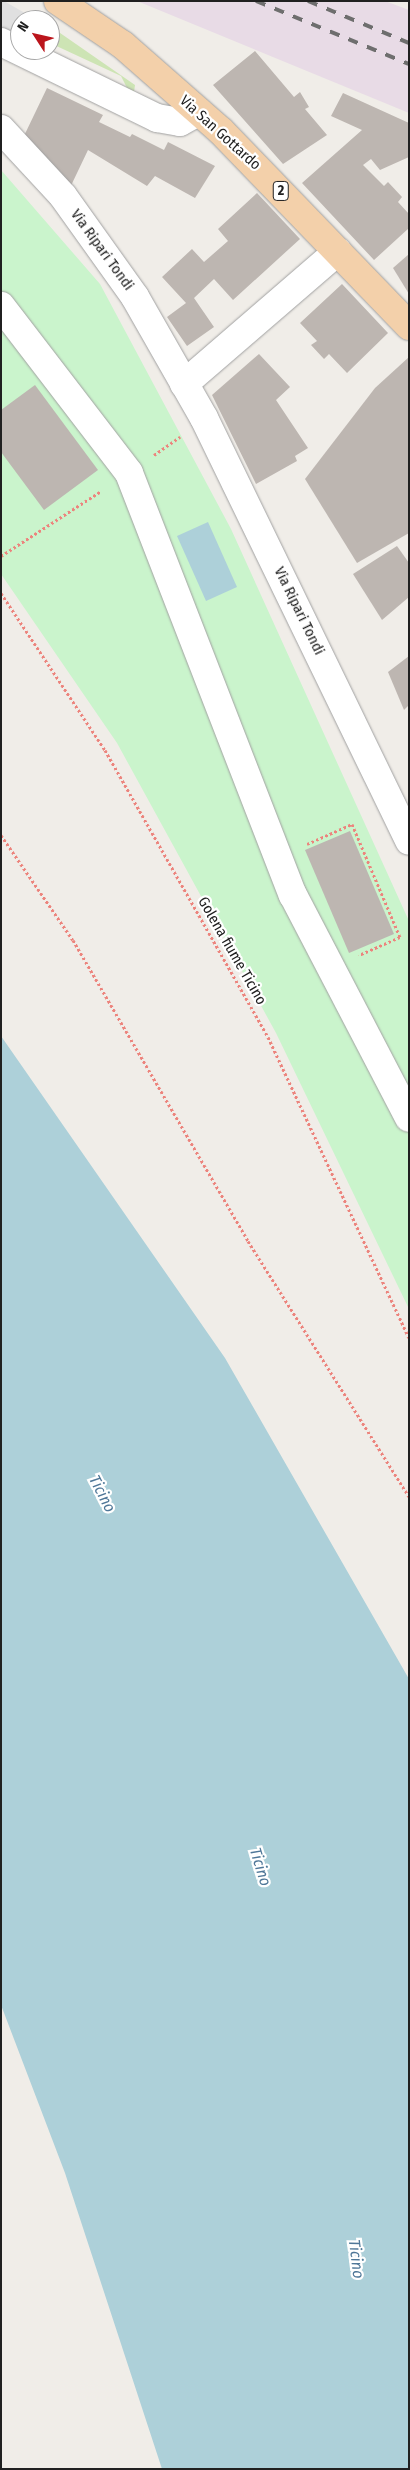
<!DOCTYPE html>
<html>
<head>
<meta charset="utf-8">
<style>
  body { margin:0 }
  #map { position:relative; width:410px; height:2470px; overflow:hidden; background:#f0ede8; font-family:"Fira Sans Condensed",sans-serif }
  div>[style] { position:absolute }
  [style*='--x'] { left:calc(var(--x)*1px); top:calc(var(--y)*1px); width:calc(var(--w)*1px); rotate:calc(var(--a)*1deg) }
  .industrial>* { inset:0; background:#e8dbe6 }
  .grass>* { inset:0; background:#cde4b4 }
  .park>* { inset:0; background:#caf4cc }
  .parking>* { inset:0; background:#e0e0e0 }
  .water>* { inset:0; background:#add0d9 }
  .building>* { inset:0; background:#bdb6b1 }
  .path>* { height:3px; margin-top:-1.5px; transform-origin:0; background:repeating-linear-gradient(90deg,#ec847d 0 2.5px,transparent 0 5px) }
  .roads { filter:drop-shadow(0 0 1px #a1a1a1) drop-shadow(0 0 1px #a1a1a1) }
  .minor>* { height:28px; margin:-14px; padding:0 14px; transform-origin:14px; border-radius:14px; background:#fff }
  .major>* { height:28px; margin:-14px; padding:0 14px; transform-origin:14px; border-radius:14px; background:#f3d0aa }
  .rail>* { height:4px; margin-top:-2px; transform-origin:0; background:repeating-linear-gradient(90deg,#6e6e6e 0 10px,transparent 0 20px) }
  span { translate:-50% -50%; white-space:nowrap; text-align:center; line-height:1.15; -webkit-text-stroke:4.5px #fff; paint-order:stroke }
  .shield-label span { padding:1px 4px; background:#fff; border:1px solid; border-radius:4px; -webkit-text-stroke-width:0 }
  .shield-label { font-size:14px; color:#202020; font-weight:700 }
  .street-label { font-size:15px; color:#202020 }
  .water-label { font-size:16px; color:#4f7798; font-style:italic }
  .frame { position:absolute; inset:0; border:2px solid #202020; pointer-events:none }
  .north { position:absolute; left:10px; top:10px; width:50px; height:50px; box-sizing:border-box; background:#fff; border:1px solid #a6a6a6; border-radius:50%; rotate:305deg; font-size:14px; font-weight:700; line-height:20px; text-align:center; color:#202020 }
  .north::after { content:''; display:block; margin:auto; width:18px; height:22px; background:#bb151c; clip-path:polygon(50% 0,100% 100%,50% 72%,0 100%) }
</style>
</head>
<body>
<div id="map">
  <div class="industrial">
    <div style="clip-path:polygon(137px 1px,385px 1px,409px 10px,409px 113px)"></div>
  </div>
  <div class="grass">
    <div style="clip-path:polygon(50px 26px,135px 85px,134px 92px,129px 92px,121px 76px,50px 43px)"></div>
  </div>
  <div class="park">
    <div style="clip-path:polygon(1px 170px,100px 284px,231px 529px,409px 921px,409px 1309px,276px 1033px,117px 743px,1px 574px)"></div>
  </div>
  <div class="parking">
    <div style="clip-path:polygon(1px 1px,4px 1px,37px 20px,20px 20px,20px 31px,11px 34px,1px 28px)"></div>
  </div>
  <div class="water">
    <div style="clip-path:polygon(208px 522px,237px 587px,206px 601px,177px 536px)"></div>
    <div style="clip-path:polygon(1px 1036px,225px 1358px,409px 1679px,409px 2469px,162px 2469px,65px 2173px,1px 2005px)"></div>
  </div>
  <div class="building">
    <div style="clip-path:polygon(255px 51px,294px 97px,300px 92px,309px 107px,305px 109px,327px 135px,283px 164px,213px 85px)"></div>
    <div style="clip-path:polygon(47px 88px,103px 115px,99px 122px,130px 137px,132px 134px,164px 150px,168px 142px,215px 166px,195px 198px,155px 176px,147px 186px,88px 150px,67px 194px,23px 138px)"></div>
    <div style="clip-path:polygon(343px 93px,409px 123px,409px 157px,380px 170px,371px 159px,363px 165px,384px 186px,388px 182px,402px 197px,398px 202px,409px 214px,409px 228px,374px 260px,302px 183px,362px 130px,331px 116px)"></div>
    <div style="clip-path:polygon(257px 193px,300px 239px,233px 300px,214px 279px,194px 298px,214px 327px,187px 346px,167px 317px,186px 303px,162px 277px,192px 249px,204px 262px,228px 241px,218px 229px)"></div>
    <div style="clip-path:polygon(409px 254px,409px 294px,393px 268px)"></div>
    <div style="clip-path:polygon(342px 284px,388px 333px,347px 373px,329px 354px,324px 359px,311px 345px,317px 341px,300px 323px)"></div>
    <div style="clip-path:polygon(259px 354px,290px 387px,276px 400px,308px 448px,295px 456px,297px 461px,256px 484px,212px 395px)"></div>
    <div style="clip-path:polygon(409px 357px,409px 533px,357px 563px,305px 479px,375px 388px)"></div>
    <div style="clip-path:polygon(35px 385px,98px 470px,44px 510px,1px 452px,1px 410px)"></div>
    <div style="clip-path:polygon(397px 546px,409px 563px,409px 597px,382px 620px,353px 574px)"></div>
    <div style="clip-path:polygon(409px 656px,409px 705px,404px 710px,388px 672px)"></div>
    <div style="clip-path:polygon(350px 831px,394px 934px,349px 953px,305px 850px)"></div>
  </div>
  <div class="path">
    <div style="--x:154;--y:455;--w:32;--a:-35"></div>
    <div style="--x:1;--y:556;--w:119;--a:-33"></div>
    <div style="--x:1;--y:593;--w:188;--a:56.5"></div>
    <div style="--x:105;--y:750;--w:330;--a:60.4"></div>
    <div style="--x:268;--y:1037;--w:332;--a:64.9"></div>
    <div style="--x:1;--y:835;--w:127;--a:55.6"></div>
    <div style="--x:73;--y:940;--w:348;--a:59.8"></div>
    <div style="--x:248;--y:1241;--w:302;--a:57.8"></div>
    <div style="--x:307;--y:844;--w:49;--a:-24"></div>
    <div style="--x:352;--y:824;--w:123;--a:67"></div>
    <div style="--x:400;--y:937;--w:45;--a:156.3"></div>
  </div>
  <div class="roads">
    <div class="minor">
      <div style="--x:1;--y:42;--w:174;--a:26"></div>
      <div style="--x:157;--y:118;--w:23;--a:10"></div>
      <div style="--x:180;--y:122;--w:21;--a:-29"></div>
      <div style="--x:1;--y:129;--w:91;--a:47.2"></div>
      <div style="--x:63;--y:196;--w:124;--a:54.5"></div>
      <div style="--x:135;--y:297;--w:139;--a:60.3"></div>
      <div style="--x:204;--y:418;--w:470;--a:64.1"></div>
      <div style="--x:1;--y:306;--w:210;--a:52.5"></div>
      <div style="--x:129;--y:473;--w:453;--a:68.8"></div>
      <div style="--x:293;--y:895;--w:251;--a:62.5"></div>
      <div style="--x:184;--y:384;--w:203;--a:-40.8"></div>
    </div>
    <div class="major">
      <div style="--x:58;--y:1;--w:78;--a:34.1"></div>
      <div style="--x:123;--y:45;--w:130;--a:41.3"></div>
      <div style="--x:221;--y:131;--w:271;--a:46"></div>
    </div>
  </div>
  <div class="rail">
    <div style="--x:256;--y:1;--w:165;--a:22.4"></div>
    <div style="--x:308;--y:1;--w:109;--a:22.6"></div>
  </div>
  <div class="shield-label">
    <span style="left:281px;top:191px">2</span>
  </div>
  <div class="street-label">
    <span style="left:220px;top:133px;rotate:42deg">Via San Gottardo</span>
    <span style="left:102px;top:250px;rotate:54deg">Via Ripari Tondi</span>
    <span style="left:299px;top:611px;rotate:64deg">Via Ripari Tondi</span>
    <span style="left:232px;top:951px;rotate:60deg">Golena fiume Ticino</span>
  </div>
  <div class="water-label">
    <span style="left:102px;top:1494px;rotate:63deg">Ticino</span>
    <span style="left:260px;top:1867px;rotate:73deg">Ticino</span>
    <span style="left:356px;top:2259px;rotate:83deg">Ticino</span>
  </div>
  <div class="frame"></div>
  <div class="north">N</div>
</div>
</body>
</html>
